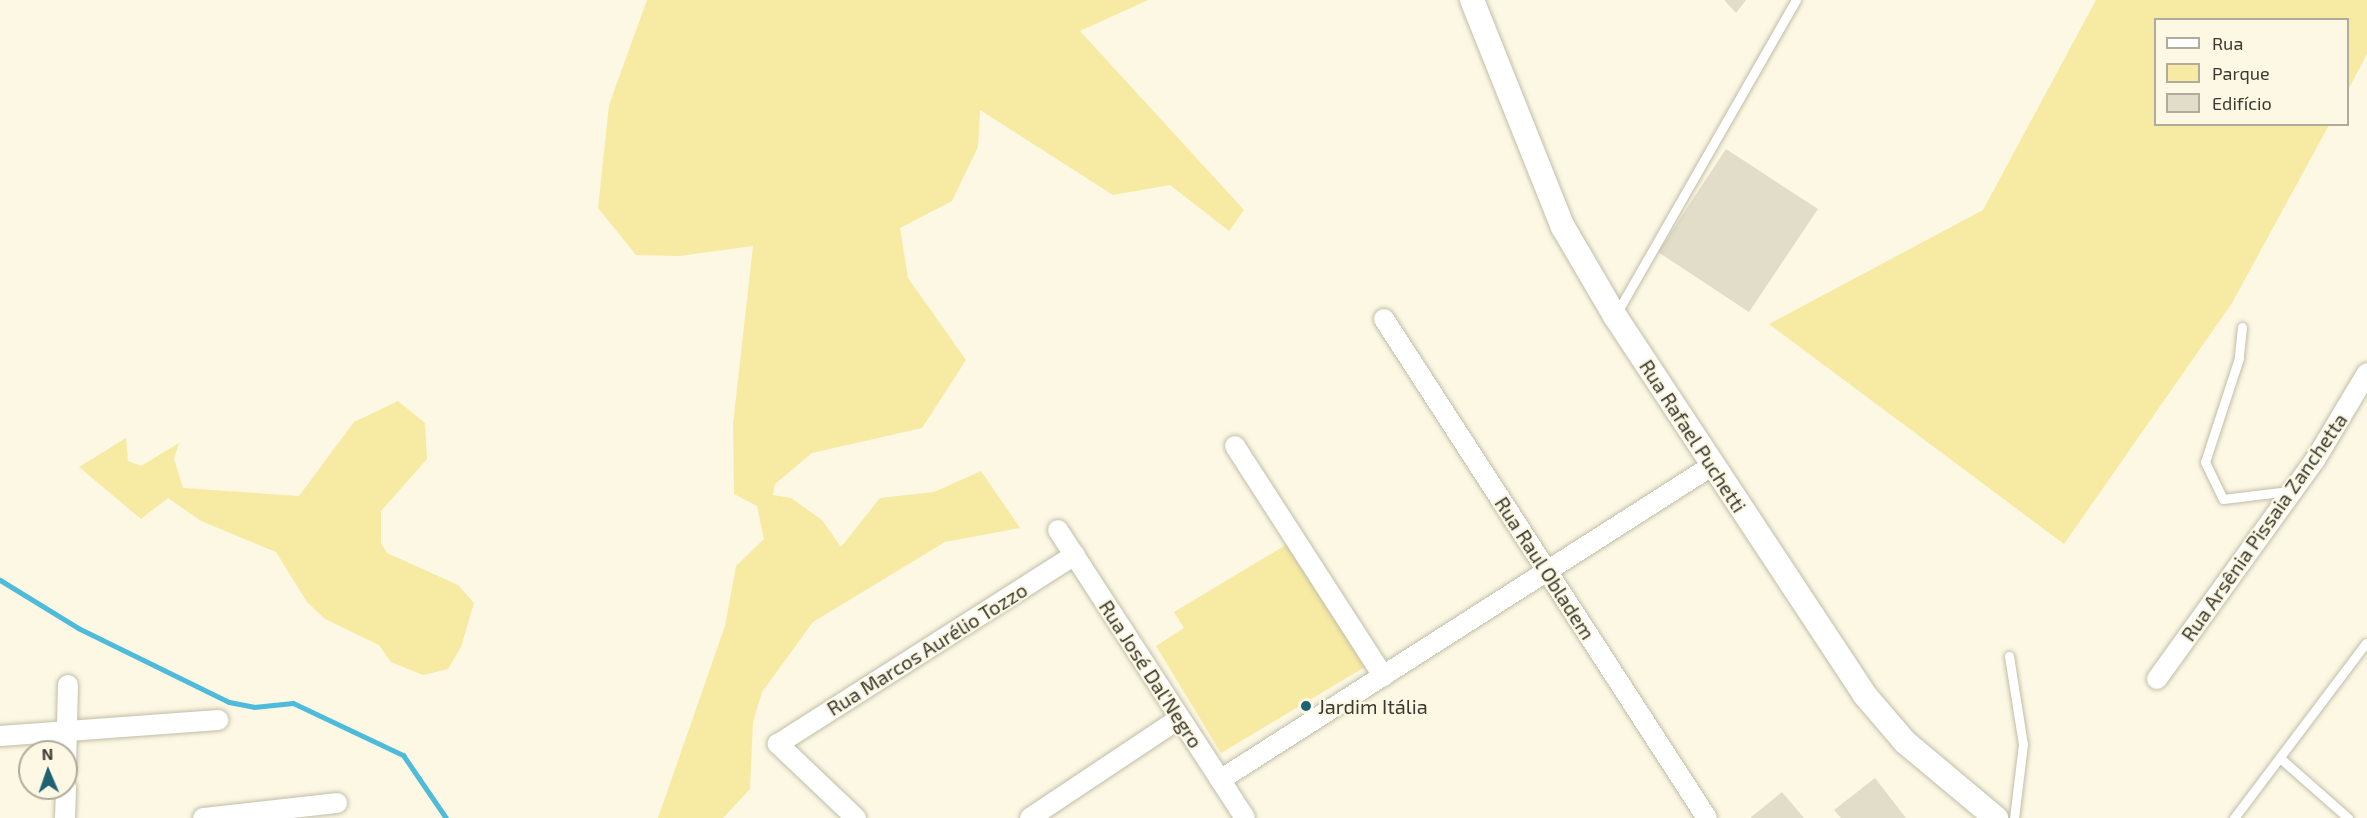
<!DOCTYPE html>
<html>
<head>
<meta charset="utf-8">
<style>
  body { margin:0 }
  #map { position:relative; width:2367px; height:818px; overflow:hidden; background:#fcf8e3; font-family:"Exo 2",sans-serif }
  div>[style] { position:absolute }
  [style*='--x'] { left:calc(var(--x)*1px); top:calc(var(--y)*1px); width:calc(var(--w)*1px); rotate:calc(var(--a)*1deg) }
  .green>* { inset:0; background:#f7eaa2 }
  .stream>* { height:5px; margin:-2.5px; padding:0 2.5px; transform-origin:2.5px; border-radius:2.5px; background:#4fbbda }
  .building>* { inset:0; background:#e1ddc9 }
  .roads { filter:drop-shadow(0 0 2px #c0bda9) drop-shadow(0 0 2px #c0bda9) }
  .service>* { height:9px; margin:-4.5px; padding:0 4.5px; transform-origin:4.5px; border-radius:4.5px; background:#fff }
  .minor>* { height:20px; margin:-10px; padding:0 10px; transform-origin:10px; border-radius:10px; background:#fff }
  .tertiary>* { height:24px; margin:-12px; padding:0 12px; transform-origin:12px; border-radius:12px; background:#fff }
  .dots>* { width:16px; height:16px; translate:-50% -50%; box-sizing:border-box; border:3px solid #fcf8e3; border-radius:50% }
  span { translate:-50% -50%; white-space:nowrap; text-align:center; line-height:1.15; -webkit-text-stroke:4.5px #fcf8e3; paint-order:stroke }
  .street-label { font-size:20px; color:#3b3931 }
  .poi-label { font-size:20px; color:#3b3931 }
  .left { translate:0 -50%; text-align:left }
  .legend { position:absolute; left:2154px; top:18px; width:195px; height:108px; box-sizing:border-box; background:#fcf8e3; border:2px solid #afac9c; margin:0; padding:8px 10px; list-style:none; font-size:18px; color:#3b3931 }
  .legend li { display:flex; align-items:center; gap:12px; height:30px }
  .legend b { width:30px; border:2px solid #afac9c }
  .north { position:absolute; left:18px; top:740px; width:60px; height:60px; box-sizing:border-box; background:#fcf8e3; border:2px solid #afac9c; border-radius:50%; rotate:358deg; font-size:16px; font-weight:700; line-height:24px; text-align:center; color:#3b3931 }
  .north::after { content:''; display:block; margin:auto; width:21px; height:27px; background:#1e6274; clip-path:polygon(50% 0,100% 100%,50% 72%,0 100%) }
</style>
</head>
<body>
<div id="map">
  <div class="green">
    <div style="clip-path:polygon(647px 0,1148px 0,1080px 31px,1244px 210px,1229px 231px,1170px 185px,1113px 195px,980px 110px,978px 147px,952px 201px,900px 228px,908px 278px,966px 360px,922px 428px,812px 453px,775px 484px,773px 495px,791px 498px,822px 520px,841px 547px,880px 498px,934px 492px,981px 471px,1020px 528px,945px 542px,813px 622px,762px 692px,753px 722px,750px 789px,723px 818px,658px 818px,725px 626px,736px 566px,764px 539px,757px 506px,734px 494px,733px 424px,753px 246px,679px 256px,636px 255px,598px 208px,609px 105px)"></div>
    <div style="clip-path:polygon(2096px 0,2367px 0,2367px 54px,2348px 90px,2348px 20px,2156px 20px,2156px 124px,2329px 125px,2232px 303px,2064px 544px,1769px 324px,1983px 210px)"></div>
    <div style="clip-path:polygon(398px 401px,425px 423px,427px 459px,381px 511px,381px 543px,387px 553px,458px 585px,474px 603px,461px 647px,448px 669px,423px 675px,391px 662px,379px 645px,325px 619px,307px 602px,276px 552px,201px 521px,168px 498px,141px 519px,79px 467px,126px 438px,128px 461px,141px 466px,179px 443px,174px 459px,183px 488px,299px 496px,354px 422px)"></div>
    <div style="clip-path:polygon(1289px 543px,1365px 667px,1221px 753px,1156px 646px,1184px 628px,1174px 612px)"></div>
  </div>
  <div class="stream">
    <div style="--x:0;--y:580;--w:92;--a:31.6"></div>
    <div style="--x:78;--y:628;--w:168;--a:26.1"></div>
    <div style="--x:229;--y:702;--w:25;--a:11"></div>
    <div style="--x:254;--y:707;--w:39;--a:-6"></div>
    <div style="--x:293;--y:703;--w:122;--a:25.3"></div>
    <div style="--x:403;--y:755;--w:76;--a:55.7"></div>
  </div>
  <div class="building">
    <div style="clip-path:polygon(1724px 0,1746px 0,1736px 13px)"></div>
    <div style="clip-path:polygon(1726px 149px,1818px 209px,1749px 312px,1658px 252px)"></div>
    <div style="clip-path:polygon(1875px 778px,1906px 818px,1841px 818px,1834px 810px)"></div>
    <div style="clip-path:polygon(1782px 792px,1804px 818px,1750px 818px)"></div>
  </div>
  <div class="roads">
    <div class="service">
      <div style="--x:1616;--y:314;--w:362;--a:-60.2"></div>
      <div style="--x:2242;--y:327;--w:31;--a:96"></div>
      <div style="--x:2239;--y:358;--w:109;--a:108.1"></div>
      <div style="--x:2205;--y:462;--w:41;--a:64.1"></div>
      <div style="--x:2223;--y:499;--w:66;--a:-6.9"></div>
      <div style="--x:2009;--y:656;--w:89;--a:81"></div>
      <div style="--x:2023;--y:744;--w:75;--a:96.9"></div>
      <div style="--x:2280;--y:758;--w:91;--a:41.4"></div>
      <div style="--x:2234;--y:818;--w:219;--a:-53"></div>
    </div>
    <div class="minor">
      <div style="--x:1384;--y:319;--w:594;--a:57.09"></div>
      <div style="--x:1235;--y:446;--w:274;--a:57.2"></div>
      <div style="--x:1058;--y:530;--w:343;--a:57"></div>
      <div style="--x:2157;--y:679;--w:270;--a:-54.2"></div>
      <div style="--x:2315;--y:460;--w:101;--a:-59.1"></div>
      <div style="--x:0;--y:736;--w:219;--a:-4.2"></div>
      <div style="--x:66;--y:770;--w:85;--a:-88.7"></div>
      <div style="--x:1220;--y:780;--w:585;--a:-32.58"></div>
      <div style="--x:65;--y:818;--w:30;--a:-88"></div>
      <div style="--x:203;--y:818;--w:135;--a:-6.4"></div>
      <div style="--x:856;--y:818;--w:108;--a:-136.5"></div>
      <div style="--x:778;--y:744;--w:352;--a:-32.5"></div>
      <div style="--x:1030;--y:818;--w:180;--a:-33.7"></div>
    </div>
    <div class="tertiary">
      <div style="--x:1472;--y:0;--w:245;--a:68.2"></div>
      <div style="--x:1563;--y:227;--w:103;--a:59.7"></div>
      <div style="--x:1615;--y:316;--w:453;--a:56.6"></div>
      <div style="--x:1864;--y:694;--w:63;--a:49.5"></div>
      <div style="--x:1905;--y:742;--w:119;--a:39.9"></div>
    </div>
  </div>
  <div class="dots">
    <div style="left:1306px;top:706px;background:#1e6274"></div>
  </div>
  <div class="street-label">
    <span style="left:1693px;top:436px;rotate:57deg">Rua Rafael Puchetti</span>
    <span style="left:2264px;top:527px;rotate:-55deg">Rua Arsênia Pissaia Zanchetta</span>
    <span style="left:1545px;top:568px;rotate:57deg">Rua Raul Obladem</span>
    <span style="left:927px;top:649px;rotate:-32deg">Rua Marcos Aurélio Tozzo</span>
    <span style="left:1151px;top:674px;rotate:57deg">Rua José Dal'Negro</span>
  </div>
  <div class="poi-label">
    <span class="left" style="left:1318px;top:706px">Jardim Itália</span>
  </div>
  <ul class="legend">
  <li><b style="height:8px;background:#fff"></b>Rua</li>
  <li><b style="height:16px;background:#f7eaa2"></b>Parque</li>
  <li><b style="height:16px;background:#e1ddc9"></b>Edifício</li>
  </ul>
  <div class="north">N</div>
</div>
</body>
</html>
